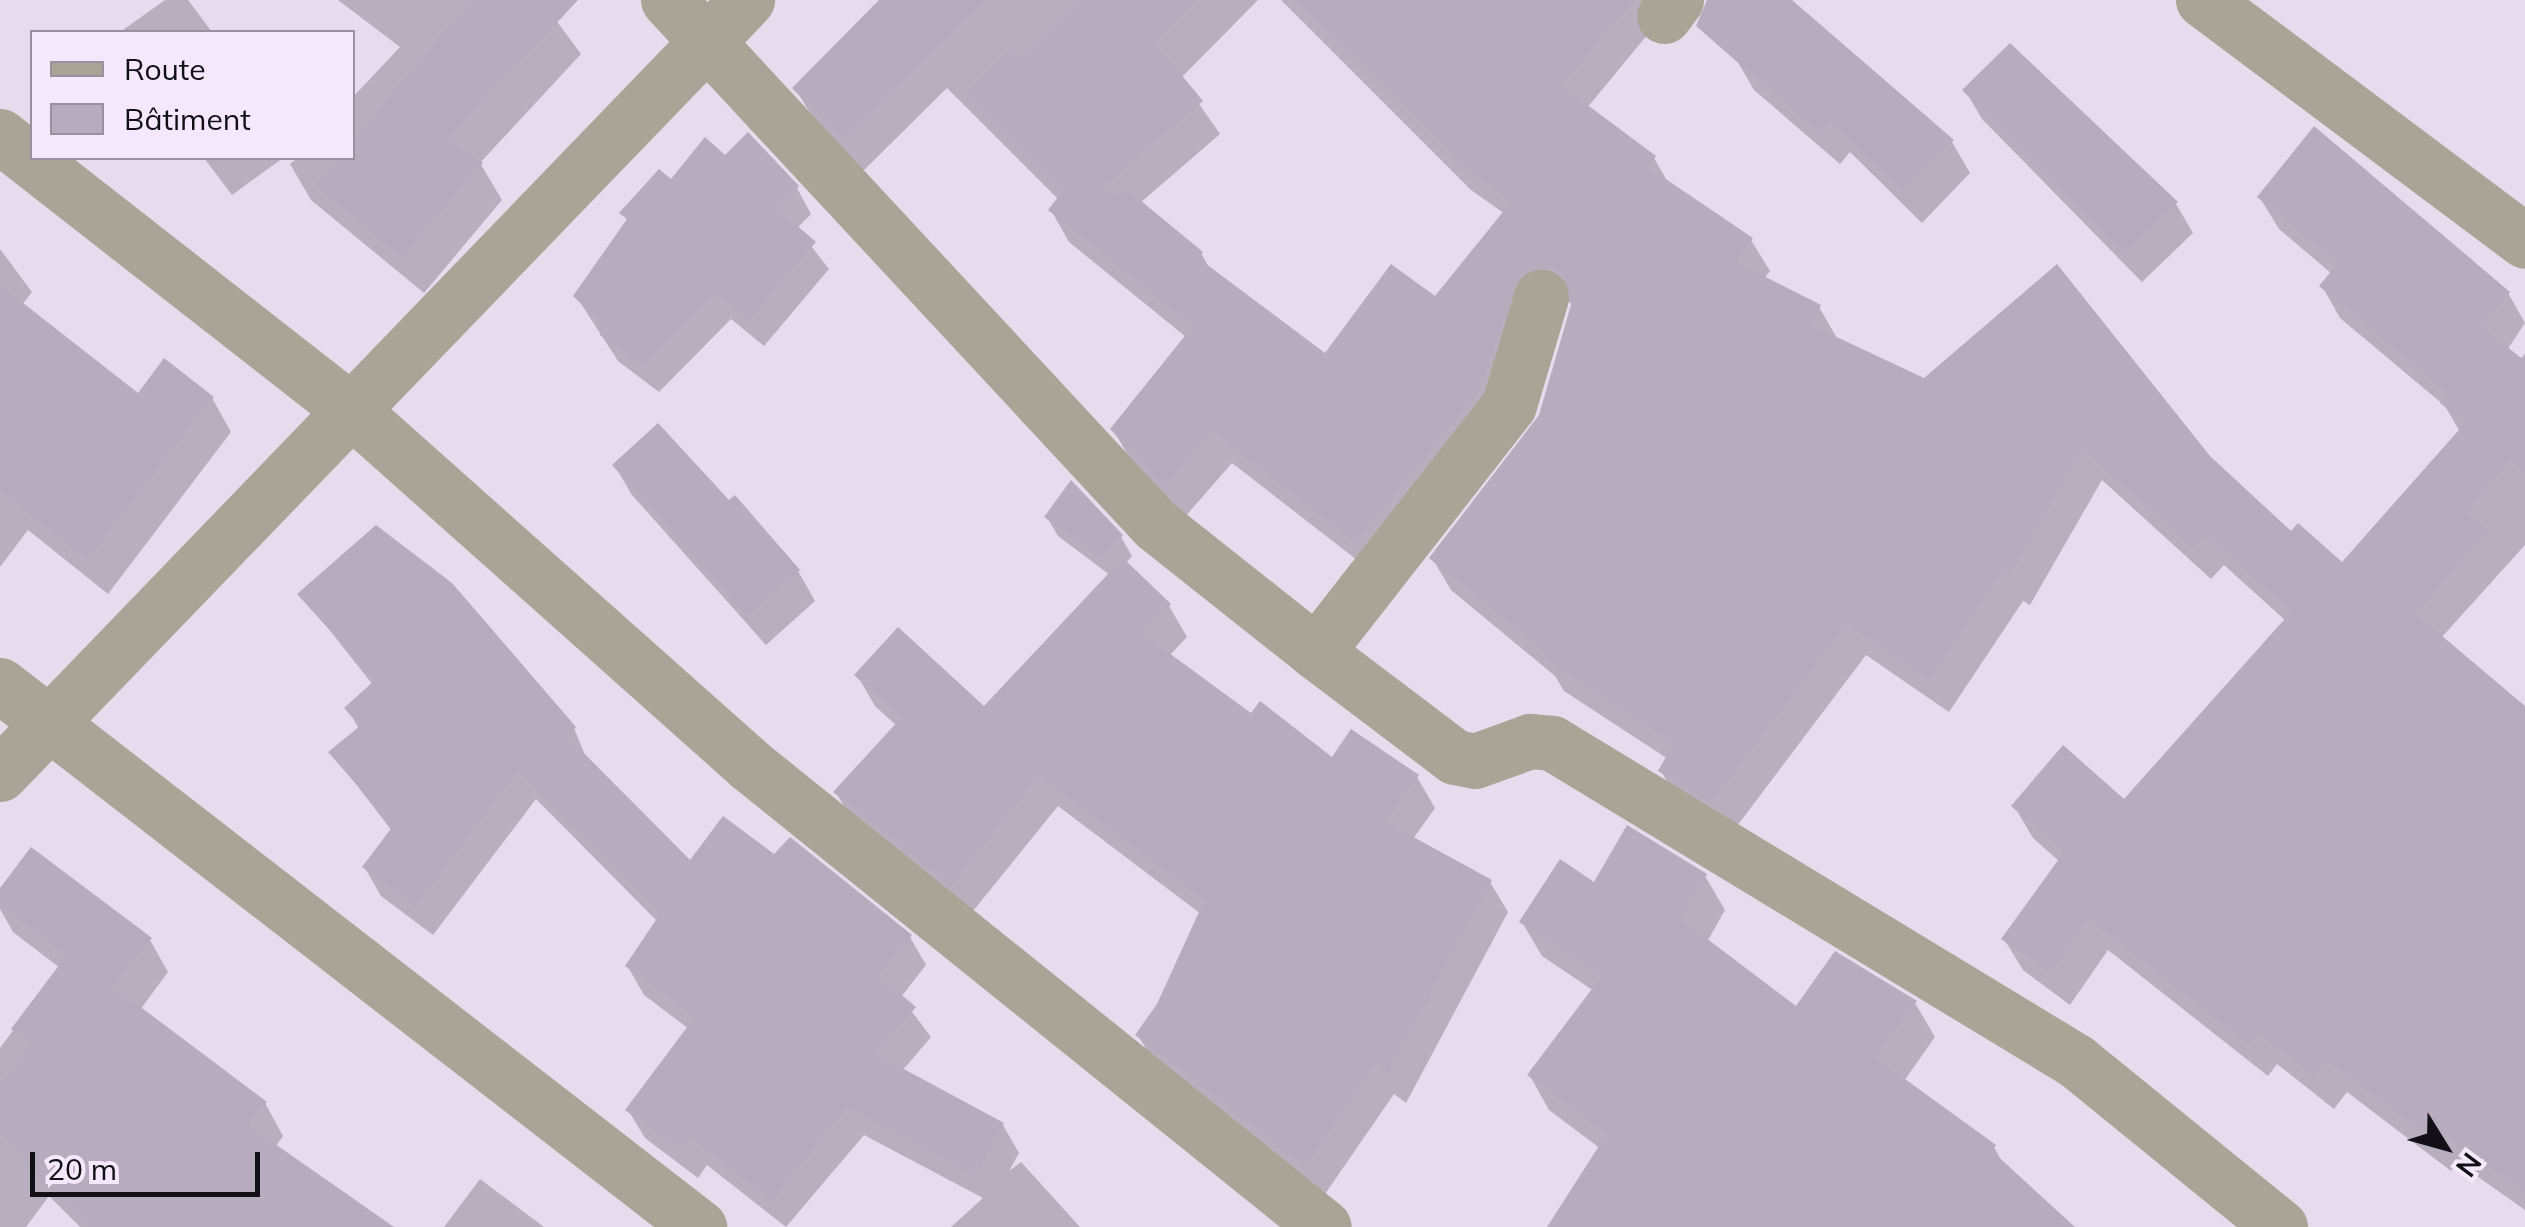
<!DOCTYPE html>
<html>
<head>
<meta charset="utf-8">
<style>
  body { margin:0 }
  #map { position:relative; width:2525px; height:1227px; overflow:hidden; background:#e7dbee; font-family:Mulish,sans-serif }
  div>[style] { position:absolute }
  [style*='--x'] { left:calc(var(--x)*1px); top:calc(var(--y)*1px); width:calc(var(--w)*1px); rotate:calc(var(--a)*1deg) }
  .shadow>* { inset:0; background:#0003 }
  .building>* { inset:0; background:#b7acbe }
  .minor>* { height:55px; margin:-27.5px; padding:0 27.5px; transform-origin:27.5px; border-radius:27.5px; background:#aaa496 }
  span { translate:-50% -50%; white-space:nowrap; text-align:center; line-height:1.15; -webkit-text-stroke:9px #f4e8fc; paint-order:stroke }
  .legend { position:absolute; left:30px; top:30px; width:325px; height:130px; box-sizing:border-box; background:#f4e8fc; border:2px solid #9a91a0; margin:0; padding:12px 18px; list-style:none; font-size:30px; color:#130f16 }
  .legend li { display:flex; align-items:center; gap:20px; height:50px }
  .legend b { width:50px; border:2px solid #9a91a0 }
  .north { position:absolute; left:2395px; top:1097px; width:100px; height:100px; -webkit-text-stroke:8px #f4e8fc; paint-order:stroke; rotate:127deg; font-size:28px; font-weight:700; line-height:40px; text-align:center; color:#130f16 }
  .north::after { content:''; display:block; margin:auto; width:35px; height:45px; background:#130f16; clip-path:polygon(50% 0,100% 100%,50% 72%,0 100%) }
  .scale { position:absolute; left:30px; top:1152px; width:230px; height:45px; box-sizing:border-box; border:5px solid #130f16; border-top:0; padding-left:12px; font-size:30px; line-height:35px; white-space:nowrap; color:#130f16; -webkit-text-stroke:8px #f4e8fc; paint-order:stroke }
</style>
</head>
<body>
<div id="map">
  <div class="shadow">
    <div style="clip-path:polygon(165px 0,188px 0,212px 32px,120px 32px)"></div>
    <div style="clip-path:polygon(338px 0,541px 0,581px 54px,480px 163px,502px 200px,424px 293px,311px 200px,290px 164px,297px 158px,352px 158px,352px 98px,400px 47px)"></div>
    <div style="clip-path:polygon(883px 0,1258px 0,1181px 78px,1220px 134px,1140px 203px,1201px 253px,1211px 271px,1326px 357px,1435px 300px,1505px 214px,1471px 190px,1281px 0,1676px 0,1587px 108px,1654px 158px,1669px 184px,1751px 240px,1770px 271px,1764px 279px,1819px 307px,1837px 338px,1925px 381px,2208px 457px,2292px 534px,2343px 566px,2460px 432px,2445px 406px,2340px 318px,2322px 286px,2332px 274px,2279px 229px,2260px 198px,2508px 293px,2525px 323px,2507px 350px,2525px 364px,2525px 545px,2441px 638px,2525px 710px,2525px 1210px,2457px 1162px,2451px 1171px,2347px 1092px,2334px 1109px,2277px 1064px,2268px 1076px,2108px 950px,2070px 1005px,2023px 970px,2004px 939px,2060px 862px,2033px 838px,2014px 806px,2124px 802px,2286px 621px,2224px 565px,2211px 579px,2102px 480px,2030px 605px,2023px 601px,1949px 712px,1866px 655px,1731px 834px,1679px 803px,1661px 771px,1668px 759px,1564px 691px,1555px 676px,1451px 590px,1432px 558px,1541px 416px,1574px 304px,1554px 297px,1375px 574px,1232px 463px,1184px 518px,1131px 461px,1113px 429px,1186px 337px,1069px 242px,1051px 210px,1059px 200px,947px 88px,862px 172px,814px 120px,795px 88px)"></div>
    <div style="clip-path:polygon(1788px 0,1952px 142px,1970px 173px,1922px 223px,1850px 152px,1840px 164px,1754px 90px,1736px 59px)"></div>
    <div style="clip-path:polygon(2010px 47px,2176px 204px,2193px 233px,2142px 282px,1982px 119px,1965px 90px)"></div>
    <div style="clip-path:polygon(204px 158px,283px 158px,232px 195px)"></div>
    <div style="clip-path:polygon(725px 158px,797px 188px,811px 214px,797px 228px,829px 269px,764px 346px,731px 319px,659px 392px,618px 361px,576px 296px,628px 222px,623px 213px)"></div>
    <div style="clip-path:polygon(0 249px,32px 292px,22px 305px,138px 396px,212px 398px,231px 432px,108px 594px,28px 530px,0 567px)"></div>
    <div style="clip-path:polygon(615px 466px,728px 504px,798px 571px,815px 601px,766px 645px,632px 495px)"></div>
    <div style="clip-path:polygon(1047px 517px,1121px 537px,1132px 556px,1125px 564px,1169px 606px,1187px 637px,1169px 656px,1251px 716px,1332px 760px,1417px 777px,1435px 808px,1413px 839px,1490px 882px,1508px 912px,1406px 1103px,1394px 1094px,1323px 1197px,1156px 1066px,1138px 1035px,1159px 1006px,1201px 914px,1058px 806px,969px 916px,853px 823px,836px 792px,897px 726px,875px 706px,857px 675px,984px 709px,1110px 575px,1058px 536px)"></div>
    <div style="clip-path:polygon(301px 594px,574px 728px,587px 760px,690px 864px,774px 858px,910px 937px,926px 965px,901px 997px,931px 1037px,902px 1071px,1003px 1125px,1019px 1153px,1009px 1171px,1021px 1162px,1080px 1227px,951px 1227px,983px 1198px,864px 1135px,786px 1227px,707px 1165px,698px 1178px,645px 1138px,628px 1110px,689px 1029px,644px 995px,628px 967px,658px 922px,536px 799px,433px 935px,381px 896px,365px 868px,392px 831px,332px 753px,359px 729px,347px 708px,373px 685px)"></div>
    <div style="clip-path:polygon(1705px 876px,1725px 910px,1707px 942px,1796px 1010px,1915px 1003px,1935px 1037px,1904px 1081px,1994px 1147px,2005px 1167px,2071px 1227px,1550px 1227px,1601px 1149px,1549px 1110px,1530px 1076px,1594px 991px,1542px 956px,1522px 922px,1595px 885px)"></div>
    <div style="clip-path:polygon(0 893px,150px 940px,168px 972px,140px 1010px,265px 1103px,283px 1136px,275px 1147px,390px 1227px,80px 1227px,49px 1196px,26px 1227px,0 1227px,0 1048px,60px 968px,13px 932px,0 909px)"></div>
    <div style="clip-path:polygon(480px 1179px,544px 1227px,444px 1227px)"></div>
  </div>
  <div class="building">
    <div style="clip-path:polygon(470px 0,578px 0,450px 138px,483px 163px,402px 259px,314px 185px,337px 158px,352px 158px,352px 139px)"></div>
    <div style="clip-path:polygon(879px 0,987px 0,843px 142px,792px 88px)"></div>
    <div style="clip-path:polygon(1078px 0,1198px 0,1155px 43px,1203px 101px,1104px 187px,1115px 195px,1123px 186px,1203px 252px,1198px 258px,1325px 353px,1391px 264px,1435px 296px,1511px 202px,1450px 158px,1453px 153px,1293px 0,1635px 0,1562px 86px,1656px 156px,1648px 167px,1753px 238px,1736px 262px,1821px 305px,1811px 325px,1924px 378px,2057px 264px,2210px 456px,2291px 531px,2298px 523px,2342px 562px,2465px 423px,2440px 403px,2447px 394px,2319px 286px,2337px 264px,2257px 197px,2314px 126px,2510px 292px,2483px 327px,2521px 358px,2525px 354px,2525px 473px,2510px 460px,2468px 513px,2490px 532px,2416px 614px,2525px 706px,2525px 1193px,2438px 1132px,2432px 1140px,2328px 1062px,2315px 1078px,2258px 1034px,2249px 1046px,2089px 920px,2051px 974px,2001px 939px,2064px 852px,2011px 806px,2063px 745px,2124px 799px,2291px 612px,2205px 535px,2192px 549px,2083px 450px,2012px 574px,2005px 570px,1930px 682px,1847px 625px,1712px 804px,1658px 771px,1673px 744px,1543px 659px,1546px 654px,1429px 558px,1539px 415px,1571px 305px,1564px 276px,1551px 267px,1519px 275px,1481px 390px,1356px 544px,1213px 433px,1164px 488px,1110px 429px,1192px 327px,1048px 210px,1062px 192px,964px 94px,1010px 48px,1020px 58px)"></div>
    <div style="clip-path:polygon(1707px 0,1792px 0,1954px 140px,1903px 193px,1831px 123px,1821px 135px,1696px 26px)"></div>
    <div style="clip-path:polygon(2010px 43px,2178px 202px,2124px 255px,1962px 90px)"></div>
    <div style="clip-path:polygon(748px 132px,799px 186px,777px 208px,816px 242px,749px 322px,715px 295px,643px 368px,600px 335px,601px 323px,573px 296px,627px 219px,619px 213px,659px 169px,671px 179px,705px 137px,725px 155px)"></div>
    <div style="clip-path:polygon(0 285px,138px 393px,164px 358px,214px 397px,88px 561px,0 492px)"></div>
    <div style="clip-path:polygon(658px 423px,729px 500px,735px 495px,800px 570px,747px 617px,612px 465px)"></div>
    <div style="clip-path:polygon(1071px 480px,1123px 535px,1101px 560px,1044px 517px)"></div>
    <div style="clip-path:polygon(376px 525px,452px 583px,576px 727px,567px 736px,690px 860px,723px 816px,774px 854px,790px 837px,912px 935px,879px 976px,916px 1007px,876px 1054px,1004px 1123px,976px 1176px,847px 1108px,772px 1202px,690px 1138px,681px 1151px,625px 1110px,694px 1018px,625px 966px,660px 914px,518px 772px,416px 908px,362px 867px,393px 826px,328px 752px,360px 726px,344px 708px,375px 680px,297px 594px)"></div>
    <div style="clip-path:polygon(1123px 558px,1171px 604px,1143px 634px,1251px 713px,1260px 701px,1332px 757px,1351px 729px,1419px 775px,1386px 822px,1492px 880px,1388px 1074px,1376px 1065px,1305px 1168px,1135px 1035px,1157px 1004px,1204px 901px,1039px 777px,951px 887px,833px 792px,901px 718px,854px 675px,898px 627px,984px 706px)"></div>
    <div style="clip-path:polygon(1627px 825px,1707px 874px,1681px 919px,1796px 1006px,1835px 951px,1917px 1001px,1876px 1058px,1996px 1145px,1992px 1151px,2075px 1227px,1547px 1227px,1606px 1135px,1527px 1075px,1601px 977px,1519px 922px,1560px 859px,1594px 882px)"></div>
    <div style="clip-path:polygon(31px 847px,152px 938px,114px 987px,267px 1102px,248px 1125px,394px 1227px,89px 1227px,51px 1189px,0 1134px,0 1084px,31px 1043px,11px 1029px,66px 956px,0 906px,0 888px)"></div>
  </div>
  <div class="minor">
    <div style="--x:668;--y:0;--w:717;--a:47.09"></div>
    <div style="--x:1156;--y:525;--w:204;--a:38.4"></div>
    <div style="--x:1316;--y:652;--w:174;--a:37.1"></div>
    <div style="--x:1455;--y:757;--w:20;--a:11"></div>
    <div style="--x:1475;--y:761;--w:59;--a:-20"></div>
    <div style="--x:1530;--y:741;--w:22;--a:5"></div>
    <div style="--x:1552;--y:743;--w:613;--a:31.25"></div>
    <div style="--x:2076;--y:1061;--w:263;--a:39.1"></div>
    <div style="--x:2203;--y:0;--w:402;--a:36.8"></div>
    <div style="--x:1664;--y:16;--w:20;--a:-53"></div>
    <div style="--x:0;--y:136;--w:444;--a:38"></div>
    <div style="--x:350;--y:409;--w:537;--a:41.68"></div>
    <div style="--x:751;--y:766;--w:735;--a:38.82"></div>
    <div style="--x:1316;--y:652;--w:313;--a:-52"></div>
    <div style="--x:1509;--y:405;--w:113;--a:-73.5"></div>
    <div style="--x:0;--y:685;--w:885;--a:37.79"></div>
    <div style="--x:0;--y:774;--w:1076;--a:-46.02"></div>
  </div>
  <ul class="legend">
  <li><b style="height:12px;background:#aaa496"></b>Route</li>
  <li><b style="height:28px;background:#b7acbe"></b>Bâtiment</li>
  </ul>
  <div class="north">N</div>
  <div class="scale">20 m</div>
</div>
</body>
</html>
